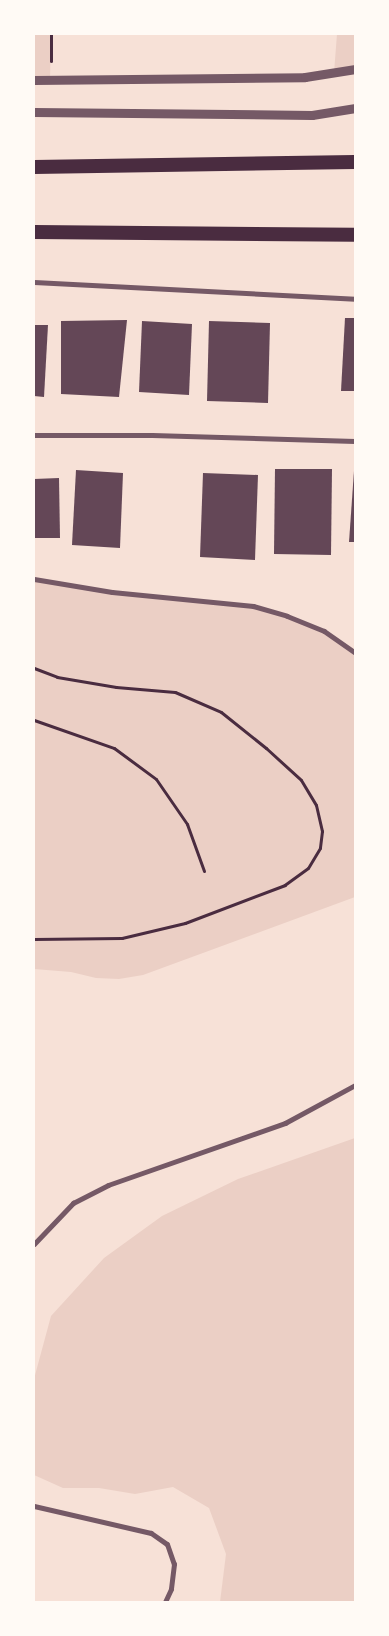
<!DOCTYPE html>
<html>
<head>
<meta charset="utf-8">
<style>
  body { margin:0 }
  #map { position:relative; width:389px; height:1636px; overflow:hidden; background:#f7e1d7; font-family:"Space Grotesk",sans-serif }
  div>[style] { position:absolute }
  [style*='--x'] { left:calc(var(--x)*1px); top:calc(var(--y)*1px); width:calc(var(--w)*1px); rotate:calc(var(--a)*1deg) }
  .green>* { inset:0; background:#ebcfc5 }
  .building>* { inset:0; background:#644757 }
  .path>* { height:3px; margin:-1.5px; padding:0 1.5px; transform-origin:1.5px; border-radius:1.5px; background:#4a2c40 }
  .minor>* { height:5px; margin:-2.5px; padding:0 2.5px; transform-origin:2.5px; border-radius:2.5px; background:#755966 }
  .tertiary>* { height:9px; margin:-4.5px; padding:0 4.5px; transform-origin:4.5px; border-radius:4.5px; background:#755966 }
  .trunk>* { height:14px; margin:-7px; padding:0 7px; transform-origin:7px; border-radius:7px; background:#4a2c40 }
  span { translate:-50% -50%; white-space:nowrap; text-align:center; line-height:1.15; -webkit-text-stroke:4px #fffaf5; paint-order:stroke }
  .frame { position:absolute; inset:0; border:35px solid #fffaf5; pointer-events:none }
</style>
</head>
<body>
<div id="map">
  <div class="green">
    <div style="clip-path:polygon(34px 34px,51px 34px,50px 79px,34px 80px)"></div>
    <div style="clip-path:polygon(337px 34px,355px 34px,355px 69px,334px 73px)"></div>
    <div style="clip-path:polygon(34px 579px,112px 592px,253px 606px,324px 631px,355px 653px,355px 897px,143px 975px,119px 979px,96px 978px,71px 972px,34px 969px)"></div>
    <div style="clip-path:polygon(355px 1138px,355px 1602px,220px 1602px,226px 1554px,209px 1508px,173px 1487px,135px 1494px,99px 1488px,63px 1488px,34px 1475px,34px 1379px,51px 1316px,104px 1258px,162px 1216px,238px 1179px)"></div>
  </div>
  <div class="building">
    <div style="clip-path:polygon(345px 318px,355px 318px,355px 391px,341px 391px)"></div>
    <div style="clip-path:polygon(127px 320px,119px 397px,61px 394px,61px 321px)"></div>
    <div style="clip-path:polygon(142px 321px,192px 324px,189px 395px,139px 392px)"></div>
    <div style="clip-path:polygon(209px 321px,270px 323px,268px 403px,207px 401px)"></div>
    <div style="clip-path:polygon(34px 325px,48px 325px,44px 397px,34px 396px)"></div>
    <div style="clip-path:polygon(275px 469px,332px 469px,331px 555px,274px 554px)"></div>
    <div style="clip-path:polygon(76px 470px,123px 473px,120px 548px,72px 545px)"></div>
    <div style="clip-path:polygon(354px 471px,355px 471px,355px 542px,349px 542px)"></div>
    <div style="clip-path:polygon(203px 473px,258px 475px,255px 560px,200px 557px)"></div>
    <div style="clip-path:polygon(59px 478px,60px 538px,34px 538px,34px 479px)"></div>
  </div>
  <div class="path">
    <div style="--x:51;--y:61;--w:27;--a:-90"></div>
    <div style="--x:34;--y:668;--w:25;--a:21"></div>
    <div style="--x:57;--y:677;--w:60;--a:9.6"></div>
    <div style="--x:116;--y:687;--w:59;--a:4.8"></div>
    <div style="--x:175;--y:692;--w:50;--a:23.5"></div>
    <div style="--x:221;--y:712;--w:58;--a:38.7"></div>
    <div style="--x:266;--y:748;--w:47;--a:42.4"></div>
    <div style="--x:301;--y:780;--w:29;--a:59"></div>
    <div style="--x:316;--y:805;--w:27;--a:77"></div>
    <div style="--x:322;--y:831;--w:17;--a:97"></div>
    <div style="--x:320;--y:848;--w:23;--a:121"></div>
    <div style="--x:308;--y:868;--w:29;--a:144"></div>
    <div style="--x:285;--y:885;--w:107;--a:159.2"></div>
    <div style="--x:185;--y:923;--w:65;--a:166.6"></div>
    <div style="--x:122;--y:938;--w:88;--a:179.3"></div>
    <div style="--x:34;--y:720;--w:85;--a:19.3"></div>
    <div style="--x:114;--y:748;--w:52;--a:36.4"></div>
    <div style="--x:156;--y:779;--w:55;--a:55.4"></div>
    <div style="--x:187;--y:824;--w:50;--a:70.1"></div>
  </div>
  <div class="minor">
    <div style="--x:34;--y:282;--w:321;--a:3"></div>
    <div style="--x:34;--y:435;--w:118;--a:0"></div>
    <div style="--x:152;--y:435;--w:203;--a:1.7"></div>
    <div style="--x:34;--y:579;--w:79;--a:9.5"></div>
    <div style="--x:112;--y:592;--w:142;--a:5.7"></div>
    <div style="--x:253;--y:606;--w:35;--a:16"></div>
    <div style="--x:287;--y:616;--w:40;--a:22"></div>
    <div style="--x:324;--y:631;--w:38;--a:35"></div>
    <div style="--x:34;--y:1244;--w:57;--a:-46.4"></div>
    <div style="--x:73;--y:1203;--w:39;--a:-27"></div>
    <div style="--x:108;--y:1185;--w:188;--a:-19.3"></div>
    <div style="--x:285;--y:1123;--w:80;--a:-28.5"></div>
    <div style="--x:34;--y:1506;--w:120;--a:13"></div>
    <div style="--x:151;--y:1533;--w:19;--a:35"></div>
    <div style="--x:167;--y:1544;--w:21;--a:71"></div>
    <div style="--x:174;--y:1564;--w:25;--a:97"></div>
    <div style="--x:171;--y:1589;--w:14;--a:115"></div>
  </div>
  <div class="tertiary">
    <div style="--x:34;--y:80;--w:271;--a:-0.6"></div>
    <div style="--x:305;--y:77;--w:51;--a:-9.1"></div>
    <div style="--x:34;--y:112;--w:278;--a:0.6"></div>
    <div style="--x:312;--y:115;--w:44;--a:-9.2"></div>
  </div>
  <div class="trunk">
    <div style="--x:34;--y:167;--w:321;--a:-0.9"></div>
    <div style="--x:34;--y:232;--w:321;--a:0.5"></div>
  </div>
  <div class="frame"></div>
</div>
</body>
</html>
